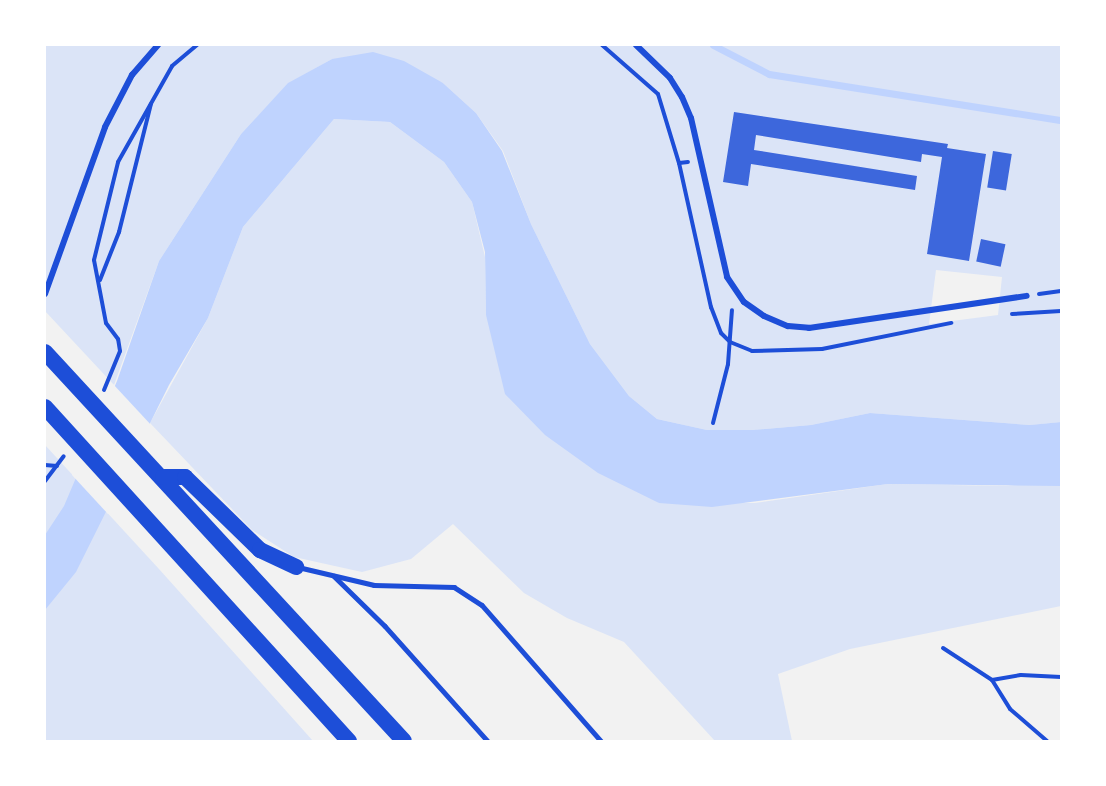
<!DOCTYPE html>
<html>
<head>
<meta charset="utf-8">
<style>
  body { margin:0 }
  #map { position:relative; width:1106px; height:786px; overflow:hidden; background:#f2f2f2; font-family:Montserrat,sans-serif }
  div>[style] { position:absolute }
  .green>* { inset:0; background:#dbe4f7 }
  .water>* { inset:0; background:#bfd3fe }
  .pier>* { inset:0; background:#f2f2f2 }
  .stream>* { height:7px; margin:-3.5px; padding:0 3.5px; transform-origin:3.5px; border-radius:3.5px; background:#bfd3fe }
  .building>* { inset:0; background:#3d67dc; transform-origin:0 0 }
  .path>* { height:4px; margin:-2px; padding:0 2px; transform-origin:2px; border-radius:2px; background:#1d4ed8 }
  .service>* { height:4.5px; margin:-2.25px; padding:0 2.25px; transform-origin:2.25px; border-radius:2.25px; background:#1d4ed8 }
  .minor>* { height:6px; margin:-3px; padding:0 3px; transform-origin:3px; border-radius:3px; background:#1d4ed8 }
  .motorway>* { height:16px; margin:-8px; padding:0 8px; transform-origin:8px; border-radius:8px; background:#1d4ed8 }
  span { translate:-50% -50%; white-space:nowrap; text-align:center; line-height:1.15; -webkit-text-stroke:6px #fff; paint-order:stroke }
  .frame { position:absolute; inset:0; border:46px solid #fff; pointer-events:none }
</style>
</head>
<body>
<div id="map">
  <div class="green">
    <div style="clip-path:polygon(evenodd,45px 45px,1061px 45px,1061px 422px,1031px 425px,870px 413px,811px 425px,752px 430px,707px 430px,657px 419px,629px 396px,590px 344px,531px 224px,503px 151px,476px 113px,443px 83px,332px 59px,289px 83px,241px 134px,159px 261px,114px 385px,45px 311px,45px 45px,936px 270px,1002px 277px,998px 315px,929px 324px,936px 270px)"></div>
    <div style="clip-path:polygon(334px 119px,390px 122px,444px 162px,472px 202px,485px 257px,486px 315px,659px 503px,755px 503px,888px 484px,1007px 486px,1061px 480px,1061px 606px,850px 649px,778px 674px,792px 741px,715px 741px,624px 642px,567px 618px,524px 593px,453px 524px,411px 559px,362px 572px,294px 557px,252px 530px,150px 423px,208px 318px,243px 227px)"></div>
    <div style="clip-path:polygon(45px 445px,159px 569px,313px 741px,45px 741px)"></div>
  </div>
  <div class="water">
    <div style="clip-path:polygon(373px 52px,404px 61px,443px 83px,476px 113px,502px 151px,531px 224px,590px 344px,629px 396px,657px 419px,707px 430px,752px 430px,811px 425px,870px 413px,1030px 425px,1061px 422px,1061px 486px,888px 484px,712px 507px,659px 503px,598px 473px,545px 435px,505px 394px,486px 315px,485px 252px,472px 202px,444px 162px,390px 122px,334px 119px,243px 227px,208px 318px,169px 385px,76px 572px,45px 610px,45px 535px,64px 506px,117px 381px,159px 261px,241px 134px,288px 83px,332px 59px)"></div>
  </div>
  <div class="pier">
    <div style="clip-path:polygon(113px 384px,152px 426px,108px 514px,72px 475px)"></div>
  </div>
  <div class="stream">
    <div style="left:713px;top:45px;width:63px;rotate:27.4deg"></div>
    <div style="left:769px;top:74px;width:296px;rotate:9deg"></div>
  </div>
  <div class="building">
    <div style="clip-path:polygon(734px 112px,948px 144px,947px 148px,986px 154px,969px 261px,927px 254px,942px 157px,922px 154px,921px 162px,756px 135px,754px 150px,917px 176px,915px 190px,751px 164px,748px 186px,723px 182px)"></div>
    <div style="left:993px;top:151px;width:19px;height:37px;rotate:9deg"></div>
    <div style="left:981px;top:239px;width:25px;height:23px;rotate:12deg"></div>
  </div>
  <div class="path">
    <div style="left:602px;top:45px;width:74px;rotate:41.2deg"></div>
    <div style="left:658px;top:94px;width:72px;rotate:73.1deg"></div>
    <div style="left:679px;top:163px;width:9px;rotate:-6deg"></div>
    <div style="left:679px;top:163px;width:148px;rotate:77.5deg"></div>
    <div style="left:711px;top:307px;width:28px;rotate:69deg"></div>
    <div style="left:721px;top:333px;width:13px;rotate:45deg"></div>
    <div style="left:730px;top:342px;width:24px;rotate:22deg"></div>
    <div style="left:752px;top:351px;width:70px;rotate:-1.6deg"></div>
    <div style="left:822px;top:349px;width:132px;rotate:-11.4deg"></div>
    <div style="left:100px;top:280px;width:52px;rotate:-68.4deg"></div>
    <div style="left:119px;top:232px;width:132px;rotate:-76deg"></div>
    <div style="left:1039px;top:294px;width:22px;rotate:-8deg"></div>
    <div style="left:1012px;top:314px;width:49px;rotate:-3.5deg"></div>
    <div style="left:104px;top:390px;width:42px;rotate:-67.7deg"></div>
    <div style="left:120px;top:351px;width:12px;rotate:-99deg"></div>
    <div style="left:118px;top:339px;width:20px;rotate:-127deg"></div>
    <div style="left:106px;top:323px;width:64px;rotate:-100.8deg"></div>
    <div style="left:94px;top:260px;width:101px;rotate:-76.2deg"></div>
    <div style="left:118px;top:162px;width:110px;rotate:-60.6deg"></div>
    <div style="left:172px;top:66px;width:33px;rotate:-40deg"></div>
    <div style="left:713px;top:423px;width:61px;rotate:-75.7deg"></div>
    <div style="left:728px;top:364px;width:54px;rotate:-85.8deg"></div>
    <div style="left:45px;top:465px;width:12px;rotate:5deg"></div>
    <div style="left:45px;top:481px;width:31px;rotate:-53deg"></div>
    <div style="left:943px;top:648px;width:59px;rotate:33.1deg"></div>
    <div style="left:992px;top:680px;width:29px;rotate:-10deg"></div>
    <div style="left:1021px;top:675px;width:40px;rotate:2.9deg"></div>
    <div style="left:992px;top:680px;width:34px;rotate:58deg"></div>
    <div style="left:1010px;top:709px;width:49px;rotate:40.9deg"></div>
  </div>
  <div class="service">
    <div style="left:298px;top:567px;width:78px;rotate:13.3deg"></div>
    <div style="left:374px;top:585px;width:80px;rotate:1.4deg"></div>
    <div style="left:454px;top:587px;width:33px;rotate:33deg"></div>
    <div style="left:482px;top:605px;width:181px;rotate:48.8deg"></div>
    <div style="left:334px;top:576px;width:71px;rotate:44.4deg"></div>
    <div style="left:385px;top:626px;width:154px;rotate:48.2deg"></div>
  </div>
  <div class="minor">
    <div style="left:636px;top:45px;width:47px;rotate:44.1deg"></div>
    <div style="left:670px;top:78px;width:22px;rotate:58deg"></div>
    <div style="left:682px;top:97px;width:23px;rotate:67deg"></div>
    <div style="left:691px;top:118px;width:163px;rotate:77.2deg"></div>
    <div style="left:727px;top:277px;width:30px;rotate:56deg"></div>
    <div style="left:744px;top:302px;width:24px;rotate:35deg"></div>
    <div style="left:764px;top:316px;width:26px;rotate:23deg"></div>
    <div style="left:788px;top:326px;width:21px;rotate:5deg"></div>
    <div style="left:809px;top:328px;width:220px;rotate:-8.4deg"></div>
    <div style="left:45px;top:294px;width:177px;rotate:-70.2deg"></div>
    <div style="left:105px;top:127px;width:59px;rotate:-62.6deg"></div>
    <div style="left:132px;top:75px;width:40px;rotate:-49deg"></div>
  </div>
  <div class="motorway">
    <div style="left:45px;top:352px;width:529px;rotate:47.3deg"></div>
    <div style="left:45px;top:407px;width:452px;rotate:47.7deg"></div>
    <div style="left:163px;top:477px;width:22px"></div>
    <div style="left:185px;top:477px;width:105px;rotate:44.2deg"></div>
    <div style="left:260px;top:550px;width:40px;rotate:25deg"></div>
  </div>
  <div class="frame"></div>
</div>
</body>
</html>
